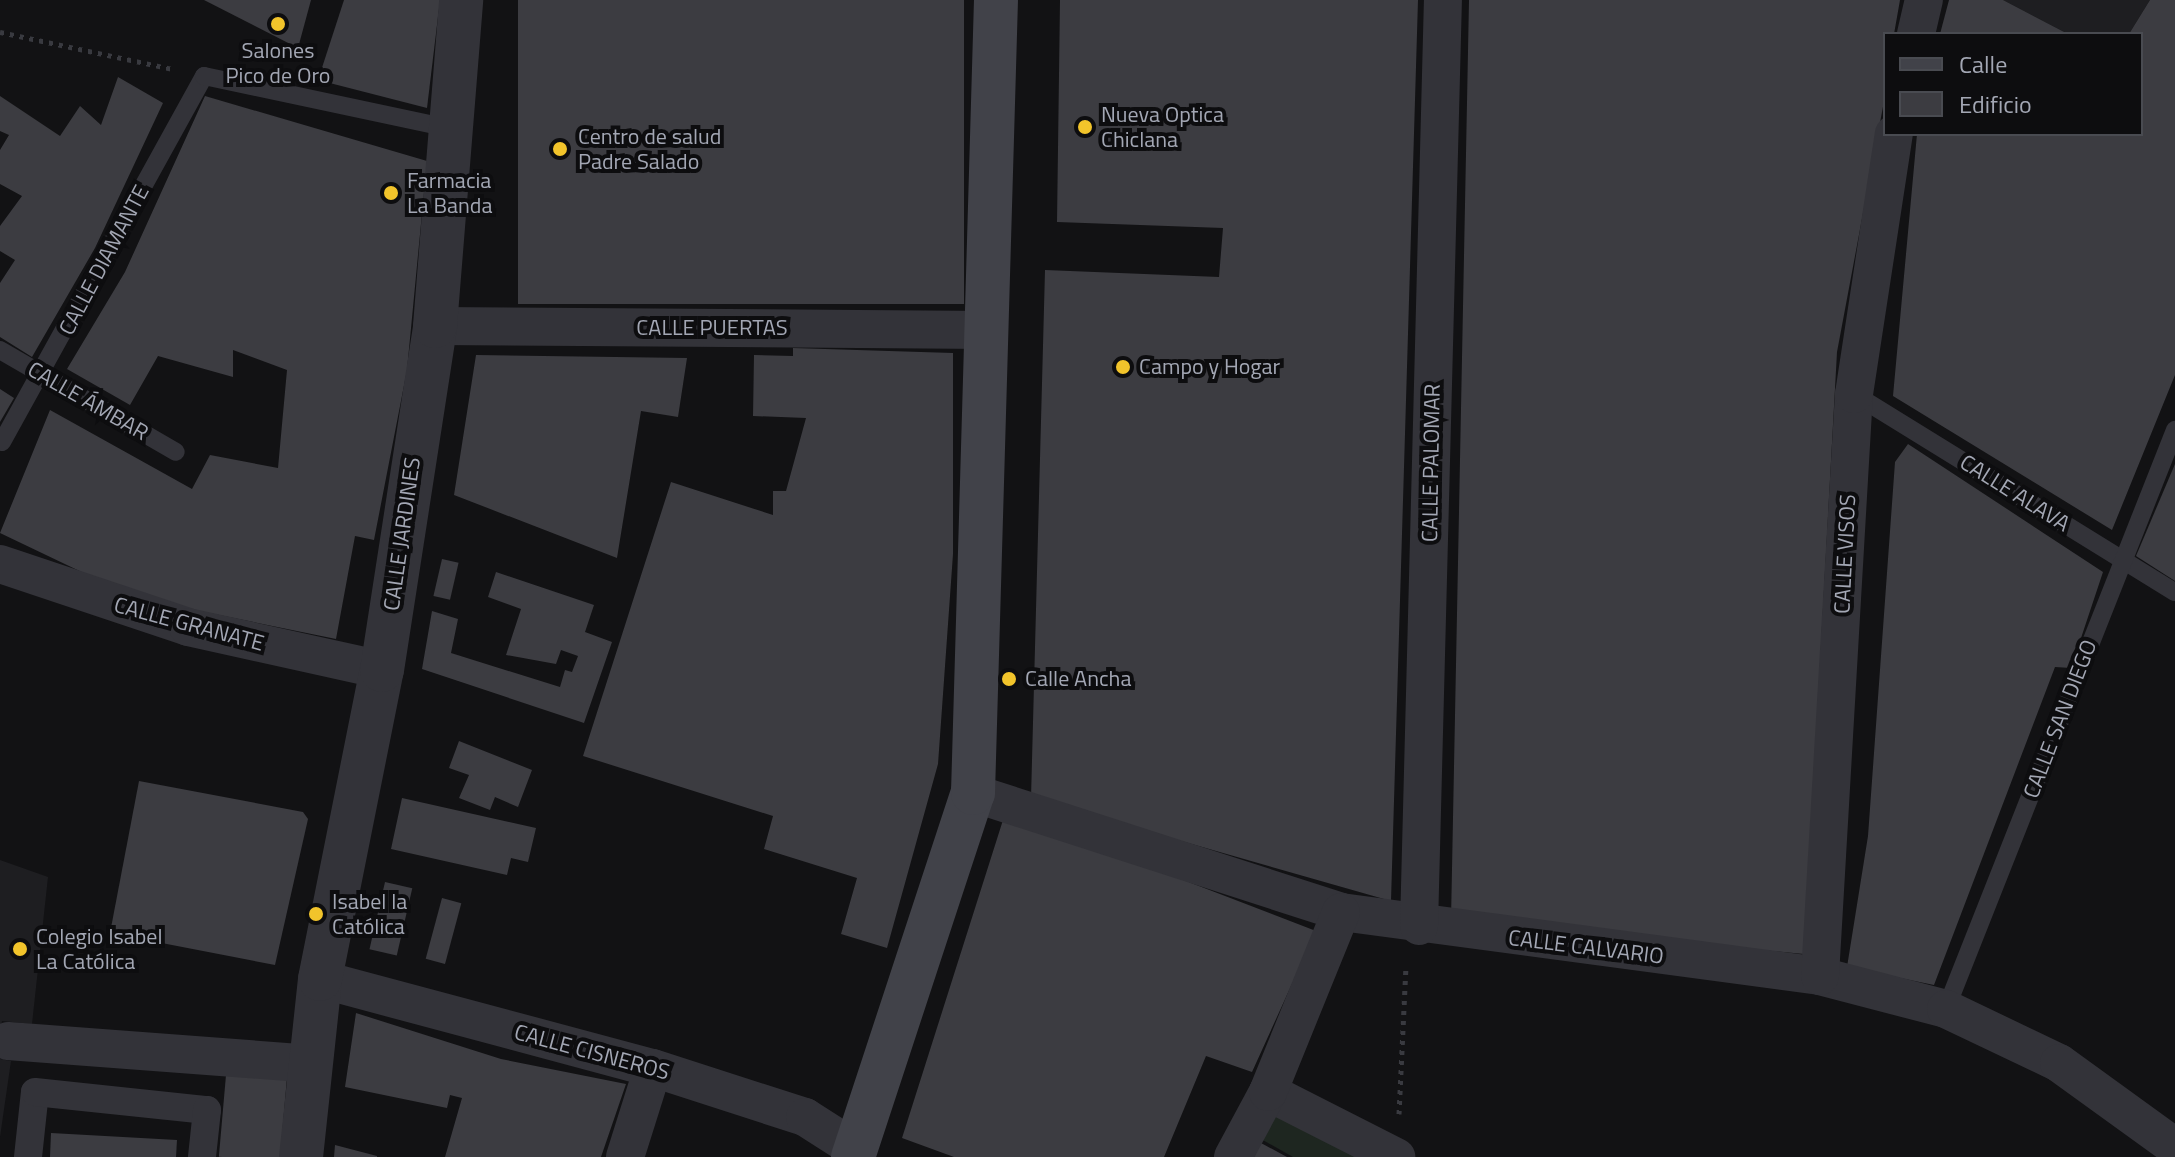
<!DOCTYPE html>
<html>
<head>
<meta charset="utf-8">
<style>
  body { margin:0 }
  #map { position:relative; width:2175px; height:1157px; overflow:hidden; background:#121214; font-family:"Titillium Web",sans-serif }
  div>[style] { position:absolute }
  .built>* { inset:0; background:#1e1e21 }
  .green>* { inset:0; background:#1e2620 }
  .building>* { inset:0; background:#3c3c41; transform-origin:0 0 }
  .path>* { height:5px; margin-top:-2.5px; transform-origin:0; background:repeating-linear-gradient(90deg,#393a40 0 4px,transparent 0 10px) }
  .service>* { height:18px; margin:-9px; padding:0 9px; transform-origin:9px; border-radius:9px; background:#333339 }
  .pedestrian>* { height:28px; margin:-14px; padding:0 14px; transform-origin:14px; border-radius:14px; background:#333339 }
  .minor>* { height:38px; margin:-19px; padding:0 19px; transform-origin:19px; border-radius:19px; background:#333339 }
  .tertiary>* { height:44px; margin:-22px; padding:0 22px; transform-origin:22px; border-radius:22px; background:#333339 }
  .secondary>* { height:44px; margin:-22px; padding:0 22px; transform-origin:22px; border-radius:22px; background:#414249 }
  .dots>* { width:22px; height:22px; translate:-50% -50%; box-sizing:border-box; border:4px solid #0d0d0f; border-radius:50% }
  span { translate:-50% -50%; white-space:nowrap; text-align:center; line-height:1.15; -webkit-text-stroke:8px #0d0d0f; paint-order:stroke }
  .poi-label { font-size:22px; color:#a3a7b4 }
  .left { translate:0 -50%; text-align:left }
  .street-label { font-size:22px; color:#a3a7b4 }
  .legend { position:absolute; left:1883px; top:32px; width:260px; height:104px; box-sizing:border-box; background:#0d0d0f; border:2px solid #494b51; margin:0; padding:10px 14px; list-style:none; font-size:24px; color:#a3a7b4 }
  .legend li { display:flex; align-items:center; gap:16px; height:40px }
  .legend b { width:40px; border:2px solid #494b51 }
</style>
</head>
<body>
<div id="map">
  <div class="built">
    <div style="clip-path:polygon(2003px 0,2150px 0,2129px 34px,2068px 34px)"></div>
    <div style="clip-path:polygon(0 860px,48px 877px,32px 1024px,2px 1021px,0 1033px)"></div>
    <div style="clip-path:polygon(0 1059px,11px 1061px,0 1137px)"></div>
  </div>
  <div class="green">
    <div style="clip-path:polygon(1278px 1108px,1364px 1157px,1293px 1157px,1261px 1139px)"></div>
  </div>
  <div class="building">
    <div style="clip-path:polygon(204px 0,311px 0,298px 48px)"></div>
    <div style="clip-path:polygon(344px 0,440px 0,427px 108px,318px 80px)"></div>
    <div style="left:518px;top:0;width:446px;height:304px"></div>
    <div style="clip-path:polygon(1060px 0,1418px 0,1391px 901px,1031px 798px,1045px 270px,1219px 277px,1223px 228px,1057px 222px)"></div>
    <div style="clip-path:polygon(1469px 0,1900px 0,1894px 34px,1885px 34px,1885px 96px,1837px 352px,1804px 954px,1451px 920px)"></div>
    <div style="clip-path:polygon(1949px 0,2003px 0,2068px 34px,1940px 34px)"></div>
    <div style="clip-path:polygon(2150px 0,2175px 0,2175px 375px,2112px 530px,1893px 396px,1917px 134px,2141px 134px,2141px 34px,2129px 34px)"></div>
    <div style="clip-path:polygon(118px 77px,163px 103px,95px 248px,32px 357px,0 337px,0 283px,15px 260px,0 251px,0 226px,22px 196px,0 184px,0 150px,9px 135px,0 131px,0 96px,60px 136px,80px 106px,101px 125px)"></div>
    <div style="clip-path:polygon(205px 96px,427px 161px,407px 370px,374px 540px,355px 536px,336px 639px,136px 598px,0 533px,50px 410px,192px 489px,210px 455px,278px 468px,287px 370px,233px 350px,233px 377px,158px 356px,130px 405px,67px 369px,125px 272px)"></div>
    <div style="clip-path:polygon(793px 348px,953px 353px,953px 554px,938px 764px,887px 948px,841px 934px,857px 878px,764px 849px,773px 816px,583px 756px,671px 482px,773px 515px,773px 491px,786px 491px,806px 418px,753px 416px,754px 355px,793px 356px)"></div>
    <div style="clip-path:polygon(476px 355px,687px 358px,678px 417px,641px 411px,617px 558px,454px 495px)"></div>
    <div style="clip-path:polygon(0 389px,14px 398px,0 422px)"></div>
    <div style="clip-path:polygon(1908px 444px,2103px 572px,2071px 668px,2055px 667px,1934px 985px,1847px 967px,1868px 836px,1895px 462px)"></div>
    <div style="clip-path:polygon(2175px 464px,2175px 581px,2136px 556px)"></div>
    <div style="left:442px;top:559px;width:17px;height:38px;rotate:13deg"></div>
    <div style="clip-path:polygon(496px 572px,594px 605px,585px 632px,612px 642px,584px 723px,422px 669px,432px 611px,458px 619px,451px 653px,560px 687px,565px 670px,572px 672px,578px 656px,561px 650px,556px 664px,506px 655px,521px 609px,488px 597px)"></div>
    <div style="clip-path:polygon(459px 741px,532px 770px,518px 807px,495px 797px,490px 810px,459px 798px,469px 775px,449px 768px)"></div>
    <div style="clip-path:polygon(139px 781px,303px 812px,308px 819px,275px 965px,110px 933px)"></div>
    <div style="clip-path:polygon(402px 798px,536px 828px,528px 862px,511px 858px,507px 875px,391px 849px)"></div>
    <div style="clip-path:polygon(1003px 820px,1100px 848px,1316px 931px,1252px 1072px,1206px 1056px,1164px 1157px,954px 1157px,902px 1138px)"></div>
    <div style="left:385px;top:882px;width:28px;height:69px;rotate:13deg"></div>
    <div style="left:442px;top:898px;width:20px;height:63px;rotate:15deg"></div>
    <div style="clip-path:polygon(356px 1013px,501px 1059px,626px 1084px,601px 1157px,445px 1157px,462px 1098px,450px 1095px,447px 1108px,345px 1087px)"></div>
    <div style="left:226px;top:1075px;width:61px;height:82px;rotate:5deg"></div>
    <div style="clip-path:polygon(51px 1133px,177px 1140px,176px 1157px,50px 1157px)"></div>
    <div style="clip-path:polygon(1261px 1143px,1287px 1157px,1254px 1157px)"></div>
    <div style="clip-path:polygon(335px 1145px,377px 1156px,377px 1157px,334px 1157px)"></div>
  </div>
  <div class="path">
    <div style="left:0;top:32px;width:176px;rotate:12.1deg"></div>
    <div style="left:1399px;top:1114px;width:149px;rotate:-87.3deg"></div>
  </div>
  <div class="service">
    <div style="left:0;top:350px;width:203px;rotate:30.1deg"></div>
    <div style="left:1854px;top:394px;width:377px;rotate:31.7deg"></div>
    <div style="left:2px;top:442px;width:418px;rotate:-61.1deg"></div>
    <div style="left:204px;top:76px;width:250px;rotate:12deg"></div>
    <div style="left:1946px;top:1009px;width:623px;rotate:-68.42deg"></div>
  </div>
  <div class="pedestrian">
    <div style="left:28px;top:1157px;width:65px;rotate:-83.9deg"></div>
    <div style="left:35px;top:1092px;width:173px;rotate:6deg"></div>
    <div style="left:207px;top:1110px;width:47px;rotate:96.1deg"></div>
  </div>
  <div class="minor">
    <div style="left:1916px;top:34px;width:35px;rotate:-77deg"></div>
    <div style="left:435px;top:326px;width:554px;rotate:0.41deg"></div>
    <div style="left:0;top:564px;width:198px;rotate:18.5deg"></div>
    <div style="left:188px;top:627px;width:199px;rotate:12.5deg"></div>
    <div style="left:973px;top:793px;width:387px;rotate:17.9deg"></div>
    <div style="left:1341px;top:912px;width:483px;rotate:7.6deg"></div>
    <div style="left:1820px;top:976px;width:130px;rotate:14.7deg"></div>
    <div style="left:1946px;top:1009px;width:125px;rotate:25.5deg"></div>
    <div style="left:2059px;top:1063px;width:143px;rotate:35.9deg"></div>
    <div style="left:1419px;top:926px;width:926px;rotate:-88.52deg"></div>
    <div style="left:1820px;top:976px;width:583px;rotate:-86.66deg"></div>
    <div style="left:1854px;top:394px;width:263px;rotate:-81.3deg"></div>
    <div style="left:320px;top:979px;width:345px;rotate:15deg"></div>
    <div style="left:653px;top:1068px;width:160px;rotate:17.9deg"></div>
    <div style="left:805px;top:1117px;width:59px;rotate:32.6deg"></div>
    <div style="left:8px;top:1041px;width:305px;rotate:4.3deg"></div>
    <div style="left:1268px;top:1092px;width:144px;rotate:26.9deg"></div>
    <div style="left:625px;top:1157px;width:93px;rotate:-72.5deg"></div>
    <div style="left:1233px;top:1157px;width:74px;rotate:-61.7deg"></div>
    <div style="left:1268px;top:1092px;width:194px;rotate:-67.9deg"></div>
  </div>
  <div class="tertiary">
    <div style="left:301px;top:1157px;width:179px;rotate:-83.9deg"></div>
    <div style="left:320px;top:979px;width:315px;rotate:-78.7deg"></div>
    <div style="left:382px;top:670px;width:348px;rotate:-81.2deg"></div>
    <div style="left:435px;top:326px;width:327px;rotate:-85.4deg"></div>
  </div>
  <div class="secondary">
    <div style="left:853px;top:1157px;width:383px;rotate:-71.8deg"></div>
    <div style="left:973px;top:793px;width:793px;rotate:-88.34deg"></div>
  </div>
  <div class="dots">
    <div style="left:278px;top:24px;background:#f2c42b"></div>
    <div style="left:1085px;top:127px;background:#f2c42b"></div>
    <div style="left:560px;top:149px;background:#f2c42b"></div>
    <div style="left:391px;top:193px;background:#f2c42b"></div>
    <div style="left:1123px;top:367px;background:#f2c42b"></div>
    <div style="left:1009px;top:679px;background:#f2c42b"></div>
    <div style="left:316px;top:914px;background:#f2c42b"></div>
    <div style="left:20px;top:949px;background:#f2c42b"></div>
  </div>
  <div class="poi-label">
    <span style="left:278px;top:63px">Salones<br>Pico de Oro</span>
    <span class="left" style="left:1101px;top:127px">Nueva Optica<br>Chiclana</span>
    <span class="left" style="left:578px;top:149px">Centro de salud<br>Padre Salado</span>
    <span class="left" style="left:407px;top:193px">Farmacia<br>La Banda</span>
    <span class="left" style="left:1139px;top:367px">Campo y Hogar</span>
    <span class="left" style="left:1025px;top:679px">Calle Ancha</span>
    <span class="left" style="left:332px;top:914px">Isabel la<br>Católica</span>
    <span class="left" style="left:36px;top:949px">Colegio Isabel<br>La Católica</span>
  </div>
  <div class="street-label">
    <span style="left:104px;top:260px;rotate:-62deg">CALLE DIAMANTE</span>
    <span style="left:712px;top:328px">CALLE PUERTAS</span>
    <span style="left:88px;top:401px;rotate:30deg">CALLE ÁMBAR</span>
    <span style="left:1431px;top:463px;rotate:-89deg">CALLE PALOMAR</span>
    <span style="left:2015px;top:493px;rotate:32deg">CALLE ALAVA</span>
    <span style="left:402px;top:534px;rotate:-82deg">CALLE JARDINES</span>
    <span style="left:1845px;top:554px;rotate:-87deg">CALLE VISOS</span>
    <span style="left:189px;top:624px;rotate:15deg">CALLE GRANATE</span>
    <span style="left:2060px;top:719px;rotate:-69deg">CALLE SAN DIEGO</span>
    <span style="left:1586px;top:947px;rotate:7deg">CALLE CALVARIO</span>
    <span style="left:592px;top:1052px;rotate:15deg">CALLE CISNEROS</span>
  </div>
  <ul class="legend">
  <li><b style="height:10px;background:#414249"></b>Calle</li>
  <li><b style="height:22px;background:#3c3c41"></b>Edificio</li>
  </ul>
</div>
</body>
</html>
